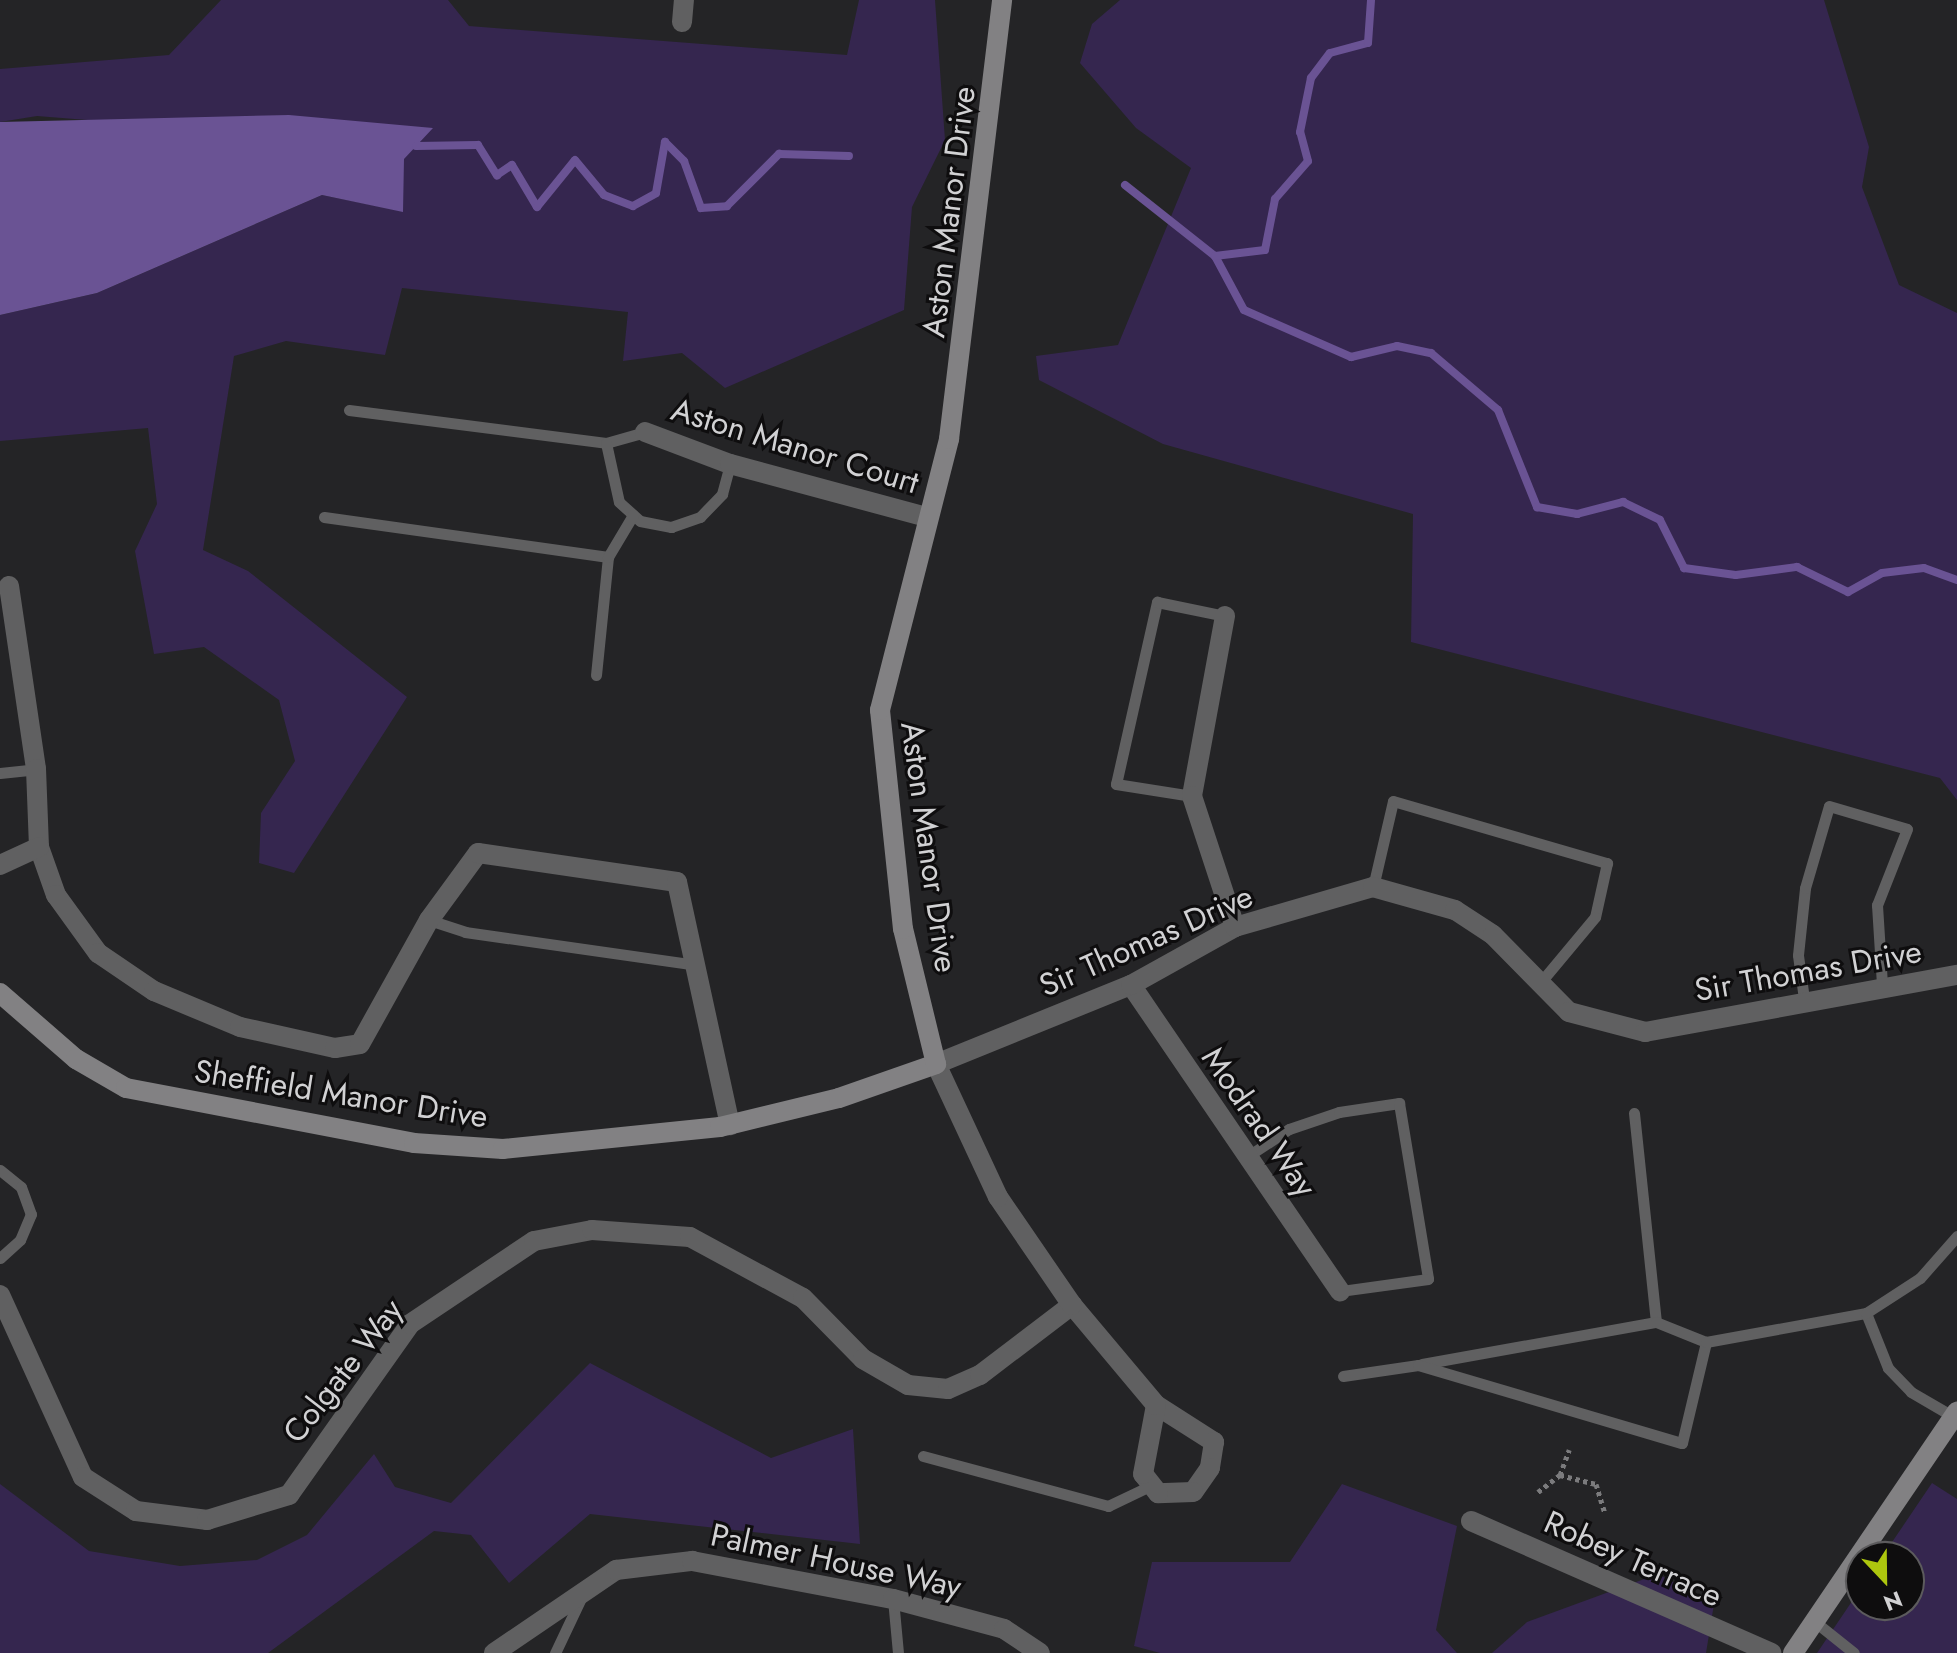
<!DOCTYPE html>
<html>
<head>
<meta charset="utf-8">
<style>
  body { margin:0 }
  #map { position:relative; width:1957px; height:1653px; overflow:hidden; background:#242426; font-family:Jost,sans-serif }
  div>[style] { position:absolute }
  .green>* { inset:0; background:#35264f }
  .water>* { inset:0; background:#6a5394 }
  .stream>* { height:8px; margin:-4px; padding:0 4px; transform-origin:4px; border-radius:4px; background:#6a5394 }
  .path>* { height:5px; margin-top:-2.5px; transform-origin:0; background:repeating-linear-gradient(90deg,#7b7b7d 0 4px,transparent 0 8px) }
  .lane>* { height:11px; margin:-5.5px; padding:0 5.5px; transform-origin:5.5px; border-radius:5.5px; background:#606061 }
  .street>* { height:20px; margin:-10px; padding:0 10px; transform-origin:10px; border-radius:10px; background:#606061 }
  .secondary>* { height:20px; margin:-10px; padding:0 10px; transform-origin:10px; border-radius:10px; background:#828183 }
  span { translate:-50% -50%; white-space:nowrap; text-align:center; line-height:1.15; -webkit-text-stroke:6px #0e0d0e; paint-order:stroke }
  .street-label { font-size:32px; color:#d1d1d3 }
  .north { position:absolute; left:1845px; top:1541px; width:80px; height:80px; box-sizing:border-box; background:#0e0d0e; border:2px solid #5c5b5d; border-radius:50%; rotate:158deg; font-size:22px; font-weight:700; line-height:32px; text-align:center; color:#d1d1d3 }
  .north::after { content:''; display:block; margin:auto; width:28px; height:36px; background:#adc60e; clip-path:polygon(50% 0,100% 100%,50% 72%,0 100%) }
</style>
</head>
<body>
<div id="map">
  <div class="green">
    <div style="clip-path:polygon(221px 0,448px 0,469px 26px,847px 55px,859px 0,935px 0,945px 140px,912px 207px,904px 310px,725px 388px,682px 353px,623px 361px,628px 312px,402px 288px,385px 355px,286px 341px,234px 356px,203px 550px,248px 571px,407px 697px,294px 873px,259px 863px,261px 813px,295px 761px,279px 700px,204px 647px,154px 654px,135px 551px,157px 504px,148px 428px,0 441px,0 315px,97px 293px,322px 195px,402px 211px,137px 124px,37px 116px,0 122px,0 69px,169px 55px)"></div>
    <div style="clip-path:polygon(1120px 0,1824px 0,1869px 147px,1862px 187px,1899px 285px,1957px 313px,1957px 800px,1940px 778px,1411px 642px,1413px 514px,1163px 444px,1039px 380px,1036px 356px,1118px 345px,1191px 168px,1136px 128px,1080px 63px,1092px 24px)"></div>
    <div style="clip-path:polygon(590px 1363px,771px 1458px,853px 1429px,860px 1544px,590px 1514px,509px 1583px,471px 1535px,434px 1531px,268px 1653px,0 1653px,0 1484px,89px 1551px,180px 1566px,257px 1560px,307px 1535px,374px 1454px,395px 1487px,451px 1503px)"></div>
    <div style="clip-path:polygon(1932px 1483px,1957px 1499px,1957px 1653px,1817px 1653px,1861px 1588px,1861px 1605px,1909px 1605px,1909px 1557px,1882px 1557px)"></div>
    <div style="clip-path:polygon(1342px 1484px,1457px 1526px,1436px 1630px,1457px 1653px,1160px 1653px,1134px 1646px,1152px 1562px,1290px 1562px)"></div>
    <div style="clip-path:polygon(1658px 1574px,1714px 1604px,1706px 1653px,1492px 1653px,1527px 1622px)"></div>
  </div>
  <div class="water">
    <div style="clip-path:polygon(289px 115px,433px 128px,404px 159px,403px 212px,322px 195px,97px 293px,0 315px,0 122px)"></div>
  </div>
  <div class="stream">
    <div style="left:416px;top:146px;width:62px;rotate:-0.9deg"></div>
    <div style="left:478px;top:145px;width:36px;rotate:58deg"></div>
    <div style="left:497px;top:175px;width:18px;rotate:-34deg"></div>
    <div style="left:512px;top:165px;width:49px;rotate:59.2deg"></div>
    <div style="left:537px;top:207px;width:60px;rotate:-51deg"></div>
    <div style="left:575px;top:160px;width:45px;rotate:50.4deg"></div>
    <div style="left:604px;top:195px;width:31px;rotate:21deg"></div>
    <div style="left:633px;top:206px;width:26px;rotate:-29deg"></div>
    <div style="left:656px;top:193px;width:52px;rotate:-80deg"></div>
    <div style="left:665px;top:142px;width:27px;rotate:45deg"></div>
    <div style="left:684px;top:161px;width:50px;rotate:70.1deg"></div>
    <div style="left:701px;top:208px;width:26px;rotate:-4deg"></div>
    <div style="left:727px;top:206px;width:74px;rotate:-45deg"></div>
    <div style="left:779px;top:154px;width:70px;rotate:1.6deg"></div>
    <div style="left:1125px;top:185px;width:115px;rotate:38.3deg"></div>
    <div style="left:1215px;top:256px;width:61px;rotate:61.8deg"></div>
    <div style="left:1244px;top:310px;width:117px;rotate:23.7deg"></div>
    <div style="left:1351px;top:357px;width:47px;rotate:-13.4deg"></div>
    <div style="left:1397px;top:346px;width:35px;rotate:12deg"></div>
    <div style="left:1431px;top:353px;width:88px;rotate:40.4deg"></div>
    <div style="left:1498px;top:410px;width:105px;rotate:68.1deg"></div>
    <div style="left:1537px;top:507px;width:41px;rotate:9.9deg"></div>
    <div style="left:1577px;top:514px;width:48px;rotate:-14.6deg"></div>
    <div style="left:1623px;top:502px;width:41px;rotate:25.9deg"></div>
    <div style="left:1660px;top:520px;width:54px;rotate:63.4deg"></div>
    <div style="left:1684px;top:568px;width:52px;rotate:7.7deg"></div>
    <div style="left:1736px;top:575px;width:62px;rotate:-7.5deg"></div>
    <div style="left:1797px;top:567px;width:57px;rotate:26.1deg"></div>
    <div style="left:1848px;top:592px;width:39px;rotate:-29deg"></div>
    <div style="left:1882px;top:573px;width:42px;rotate:-6.8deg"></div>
    <div style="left:1924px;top:568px;width:35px;rotate:20deg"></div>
    <div style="left:1215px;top:256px;width:50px;rotate:-6.8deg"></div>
    <div style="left:1265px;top:250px;width:52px;rotate:-78.9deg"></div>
    <div style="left:1275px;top:199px;width:50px;rotate:-49deg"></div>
    <div style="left:1308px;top:161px;width:30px;rotate:-105deg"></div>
    <div style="left:1300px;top:132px;width:55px;rotate:-78.5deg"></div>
    <div style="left:1311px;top:78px;width:31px;rotate:-53deg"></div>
    <div style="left:1330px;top:53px;width:39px;rotate:-15deg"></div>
    <div style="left:1368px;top:43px;width:43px;rotate:-86deg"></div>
  </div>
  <div class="path">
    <div style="left:1560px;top:1475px;width:37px;rotate:14deg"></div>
    <div style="left:1596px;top:1484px;width:30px;rotate:73deg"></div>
    <div style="left:1538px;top:1492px;width:28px;rotate:-38deg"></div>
    <div style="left:1560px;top:1475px;width:27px;rotate:-70deg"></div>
  </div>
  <div class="lane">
    <div style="left:349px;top:410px;width:259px;rotate:7.3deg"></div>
    <div style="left:606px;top:443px;width:41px;rotate:-15.8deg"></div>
    <div style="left:606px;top:443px;width:60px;rotate:77.6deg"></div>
    <div style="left:619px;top:502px;width:28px;rotate:42deg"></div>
    <div style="left:640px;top:521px;width:32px;rotate:11deg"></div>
    <div style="left:671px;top:527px;width:31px;rotate:-19deg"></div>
    <div style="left:700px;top:517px;width:32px;rotate:-46deg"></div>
    <div style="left:722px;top:494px;width:31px;rotate:-75deg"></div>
    <div style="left:324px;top:517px;width:287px;rotate:8deg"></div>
    <div style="left:596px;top:675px;width:119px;rotate:-84.2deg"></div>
    <div style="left:608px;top:557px;width:49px;rotate:-59.2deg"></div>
    <div style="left:0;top:773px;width:36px;rotate:-6deg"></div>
    <div style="left:1192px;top:796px;width:77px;rotate:-171deg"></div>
    <div style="left:1116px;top:784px;width:187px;rotate:-77.3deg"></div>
    <div style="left:1157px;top:602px;width:69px;rotate:11.6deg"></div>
    <div style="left:1373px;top:887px;width:88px;rotate:-76.9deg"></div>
    <div style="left:1393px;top:801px;width:223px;rotate:16.2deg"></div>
    <div style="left:1607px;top:863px;width:55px;rotate:102.5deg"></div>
    <div style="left:1595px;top:917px;width:86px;rotate:129.8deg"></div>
    <div style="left:429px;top:920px;width:38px;rotate:18deg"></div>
    <div style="left:465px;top:932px;width:235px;rotate:8.1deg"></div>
    <div style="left:1804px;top:999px;width:44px;rotate:-97.8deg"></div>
    <div style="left:1798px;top:955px;width:67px;rotate:-84deg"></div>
    <div style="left:1805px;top:888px;width:85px;rotate:-73.7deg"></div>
    <div style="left:1829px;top:806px;width:81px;rotate:16.4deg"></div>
    <div style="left:1907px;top:829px;width:82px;rotate:111.5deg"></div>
    <div style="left:1877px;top:905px;width:79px;rotate:86.4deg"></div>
    <div style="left:1634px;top:1113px;width:210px;rotate:84deg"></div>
    <div style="left:1248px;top:1156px;width:49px;rotate:-33.4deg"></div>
    <div style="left:1289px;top:1129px;width:53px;rotate:-18.8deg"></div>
    <div style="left:1339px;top:1112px;width:61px;rotate:-8.5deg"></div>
    <div style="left:1399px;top:1103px;width:178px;rotate:80.6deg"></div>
    <div style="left:1428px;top:1279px;width:89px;rotate:172.2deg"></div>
    <div style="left:0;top:1170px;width:27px;rotate:39deg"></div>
    <div style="left:21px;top:1187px;width:29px;rotate:70deg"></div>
    <div style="left:31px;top:1214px;width:28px;rotate:113deg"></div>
    <div style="left:20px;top:1240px;width:27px;rotate:138deg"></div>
    <div style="left:1866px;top:1313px;width:59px;rotate:68.2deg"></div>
    <div style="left:1888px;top:1368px;width:33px;rotate:46deg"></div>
    <div style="left:1911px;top:1392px;width:50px;rotate:30.2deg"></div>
    <div style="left:1422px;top:1364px;width:238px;rotate:-10.2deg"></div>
    <div style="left:1656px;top:1322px;width:54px;rotate:21.8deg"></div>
    <div style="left:1343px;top:1376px;width:76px;rotate:-8.3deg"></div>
    <div style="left:1418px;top:1365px;width:275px;rotate:16.5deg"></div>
    <div style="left:1682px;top:1443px;width:104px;rotate:-76.6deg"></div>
    <div style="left:1706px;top:1342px;width:163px;rotate:-10.3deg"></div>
    <div style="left:1866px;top:1313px;width:64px;rotate:-32.9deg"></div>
    <div style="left:1920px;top:1278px;width:56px;rotate:-48.6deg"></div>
    <div style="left:923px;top:1456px;width:192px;rotate:15.1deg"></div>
    <div style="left:1108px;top:1506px;width:49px;rotate:-25.5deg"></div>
    <div style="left:893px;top:1599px;width:54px;rotate:84.7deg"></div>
    <div style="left:1814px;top:1621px;width:51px;rotate:38.7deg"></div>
    <div style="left:555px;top:1653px;width:63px;rotate:-64.7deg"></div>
  </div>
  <div class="street">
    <div style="left:682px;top:22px;width:22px;rotate:-85deg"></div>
    <div style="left:645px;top:432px;width:91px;rotate:20.6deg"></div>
    <div style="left:730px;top:464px;width:204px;rotate:15.1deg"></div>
    <div style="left:9px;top:586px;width:185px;rotate:81.6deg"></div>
    <div style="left:36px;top:769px;width:78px;rotate:87.8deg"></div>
    <div style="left:39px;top:847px;width:51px;rotate:70.5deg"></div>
    <div style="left:56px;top:895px;width:72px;rotate:54.1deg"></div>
    <div style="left:98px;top:953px;width:68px;rotate:34.2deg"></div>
    <div style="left:154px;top:991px;width:93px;rotate:22.7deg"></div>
    <div style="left:240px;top:1027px;width:97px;rotate:12.5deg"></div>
    <div style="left:335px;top:1048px;width:25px;rotate:-9deg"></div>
    <div style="left:360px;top:1044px;width:142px;rotate:-60.9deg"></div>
    <div style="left:429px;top:920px;width:83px;rotate:-53.8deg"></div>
    <div style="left:478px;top:853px;width:201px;rotate:8.3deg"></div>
    <div style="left:677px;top:882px;width:249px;rotate:77.7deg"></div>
    <div style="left:1225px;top:616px;width:183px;rotate:100.4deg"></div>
    <div style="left:1192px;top:796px;width:138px;rotate:71.8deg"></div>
    <div style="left:0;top:865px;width:43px;rotate:-24.8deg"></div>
    <div style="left:1131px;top:985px;width:371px;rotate:55.7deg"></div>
    <div style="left:0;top:1295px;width:200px;rotate:65.5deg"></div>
    <div style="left:83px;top:1477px;width:63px;rotate:32.7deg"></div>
    <div style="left:136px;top:1511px;width:72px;rotate:7.2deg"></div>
    <div style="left:207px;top:1520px;width:86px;rotate:-17deg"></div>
    <div style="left:289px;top:1495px;width:209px;rotate:-54.7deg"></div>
    <div style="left:410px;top:1324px;width:149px;rotate:-33.8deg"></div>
    <div style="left:534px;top:1241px;width:59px;rotate:-10.7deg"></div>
    <div style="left:592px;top:1230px;width:98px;rotate:4.1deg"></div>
    <div style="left:690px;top:1237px;width:128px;rotate:28.4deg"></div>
    <div style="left:803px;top:1298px;width:86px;rotate:45.5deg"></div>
    <div style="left:863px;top:1359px;width:52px;rotate:30deg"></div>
    <div style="left:908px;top:1385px;width:40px;rotate:5.7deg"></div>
    <div style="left:948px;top:1389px;width:35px;rotate:-24deg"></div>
    <div style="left:980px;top:1375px;width:116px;rotate:-37.3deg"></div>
    <div style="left:1156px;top:1405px;width:69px;rotate:32.5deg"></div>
    <div style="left:1214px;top:1442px;width:26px;rotate:99deg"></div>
    <div style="left:1210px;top:1468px;width:29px;rotate:125deg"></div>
    <div style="left:1193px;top:1492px;width:35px;rotate:178deg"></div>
    <div style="left:1158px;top:1493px;width:24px;rotate:-128deg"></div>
    <div style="left:1143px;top:1474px;width:70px;rotate:-79.3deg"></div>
    <div style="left:1156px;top:1405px;width:131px;rotate:-130deg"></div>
    <div style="left:1072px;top:1305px;width:131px;rotate:-124.4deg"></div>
    <div style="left:998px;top:1197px;width:147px;rotate:-115deg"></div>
    <div style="left:936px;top:1064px;width:210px;rotate:-22.1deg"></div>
    <div style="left:1131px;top:985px;width:119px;rotate:-29.1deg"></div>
    <div style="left:1235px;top:927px;width:144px;rotate:-16.2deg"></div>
    <div style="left:1373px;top:887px;width:85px;rotate:15.7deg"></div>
    <div style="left:1455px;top:910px;width:45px;rotate:33.3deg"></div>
    <div style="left:1493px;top:935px;width:108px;rotate:45.4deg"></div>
    <div style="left:1569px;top:1012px;width:79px;rotate:14.7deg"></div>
    <div style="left:1645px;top:1032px;width:317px;rotate:-10.4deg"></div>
    <div style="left:1471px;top:1521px;width:328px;rotate:23.7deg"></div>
    <div style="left:494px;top:1653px;width:148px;rotate:-34.2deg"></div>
    <div style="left:616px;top:1570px;width:77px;rotate:-6.8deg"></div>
    <div style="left:692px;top:1561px;width:205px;rotate:10.7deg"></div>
    <div style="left:893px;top:1599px;width:115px;rotate:15.1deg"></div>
    <div style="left:1004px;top:1629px;width:43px;rotate:33.7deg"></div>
  </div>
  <div class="secondary">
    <div style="left:0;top:993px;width:101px;rotate:41deg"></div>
    <div style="left:76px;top:1059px;width:58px;rotate:30.1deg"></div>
    <div style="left:126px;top:1088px;width:293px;rotate:10.8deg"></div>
    <div style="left:414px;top:1143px;width:89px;rotate:3.9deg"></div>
    <div style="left:503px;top:1149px;width:218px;rotate:-5.8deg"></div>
    <div style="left:720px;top:1127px;width:122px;rotate:-13.7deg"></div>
    <div style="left:839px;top:1098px;width:103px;rotate:-19.3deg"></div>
    <div style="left:936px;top:1064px;width:139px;rotate:-103.7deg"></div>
    <div style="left:903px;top:929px;width:220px;rotate:-96deg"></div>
    <div style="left:880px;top:710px;width:280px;rotate:-75.7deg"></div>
    <div style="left:949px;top:439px;width:442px;rotate:-83.1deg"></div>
    <div style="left:1793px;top:1653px;width:292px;rotate:-55.8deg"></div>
  </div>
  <div class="street-label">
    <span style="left:949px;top:212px;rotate:-83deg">Aston Manor Drive</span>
    <span style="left:795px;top:446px;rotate:17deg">Aston Manor Court</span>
    <span style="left:929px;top:847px;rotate:82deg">Aston Manor Drive</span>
    <span style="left:1146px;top:941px;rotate:-24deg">Sir Thomas Drive</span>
    <span style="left:1808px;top:971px;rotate:-10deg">Sir Thomas Drive</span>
    <span style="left:341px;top:1094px;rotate:9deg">Sheffield Manor Drive</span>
    <span style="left:1259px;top:1122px;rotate:55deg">Modrad Way</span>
    <span style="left:343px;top:1371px;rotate:-52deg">Colgate Way</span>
    <span style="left:1633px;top:1559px;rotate:24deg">Robey Terrace</span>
    <span style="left:836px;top:1561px;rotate:12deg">Palmer House Way</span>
  </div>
  <div class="north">N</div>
</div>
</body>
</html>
